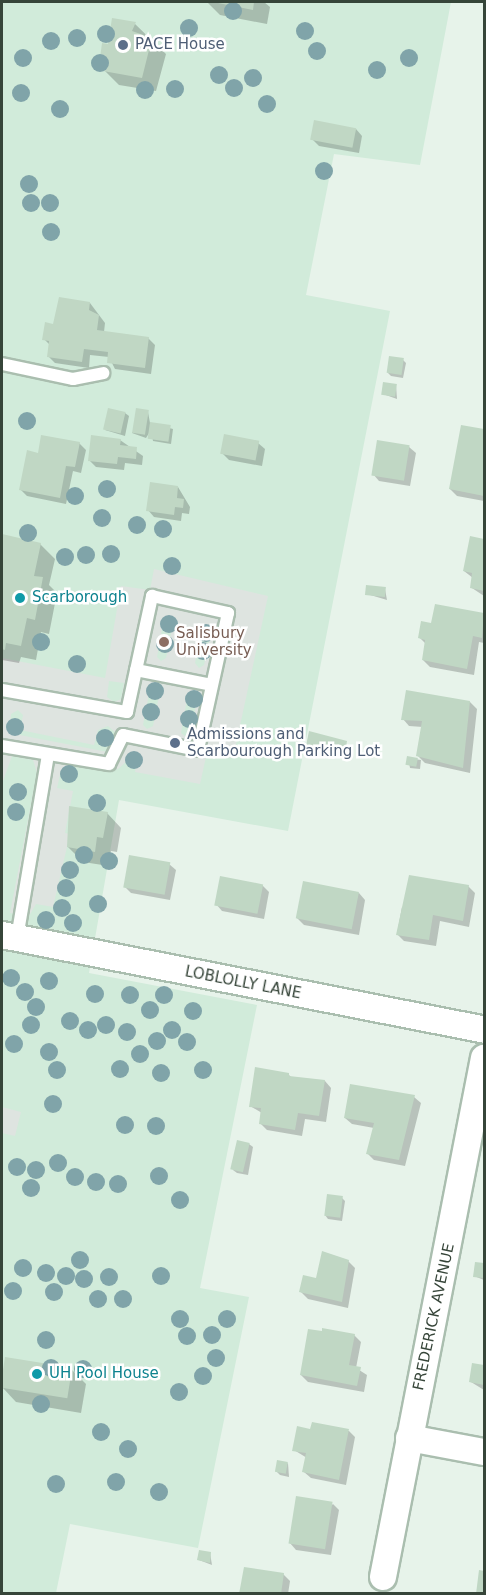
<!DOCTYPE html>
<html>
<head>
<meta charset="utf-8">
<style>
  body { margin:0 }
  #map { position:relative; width:486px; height:1595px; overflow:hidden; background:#e7f3ea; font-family:"DejaVu Sans",sans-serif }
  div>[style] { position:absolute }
  .education>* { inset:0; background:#d1ebda }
  .parking>* { inset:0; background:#dee4e0 }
  .shadow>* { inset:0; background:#0003 }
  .building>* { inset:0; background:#c0d7c4; transform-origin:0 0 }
  .roads { filter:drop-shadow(2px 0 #aabeaf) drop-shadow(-2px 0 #aabeaf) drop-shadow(0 2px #aabeaf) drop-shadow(0 -2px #aabeaf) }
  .lane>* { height:12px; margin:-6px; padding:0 6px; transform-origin:6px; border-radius:6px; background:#fff }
  .street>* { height:26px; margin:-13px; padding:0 13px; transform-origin:13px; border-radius:13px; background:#fff }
  .trees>* { width:18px; height:18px; margin:-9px; border-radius:50%; background:#80a4a9 }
  .dots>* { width:16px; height:16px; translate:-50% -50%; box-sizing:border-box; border:3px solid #fff; border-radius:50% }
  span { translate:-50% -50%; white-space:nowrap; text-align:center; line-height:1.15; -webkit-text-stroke:5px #fff; paint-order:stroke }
  .service-label { font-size:15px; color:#4e5e75 }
  .left { translate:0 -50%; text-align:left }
  .culture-label { font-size:15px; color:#0d838f }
  .education-label { font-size:15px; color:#785e54 }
  .street-label { font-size:15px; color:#364539 }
  .frame { position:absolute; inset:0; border:3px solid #364539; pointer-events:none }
</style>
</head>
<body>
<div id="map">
  <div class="education">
    <div style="clip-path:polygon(2px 2px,451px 2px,420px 165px,334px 154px,306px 295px,390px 311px,288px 831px,119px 800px,89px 973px,257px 1005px,200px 1288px,249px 1297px,198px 1548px,70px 1524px,56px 1593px,2px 1594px)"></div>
  </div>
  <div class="parking">
    <div style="clip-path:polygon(evenodd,154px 569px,268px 596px,233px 758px,206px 757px,200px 784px,135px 772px,138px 755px,135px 754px,118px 769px,107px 771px,67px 766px,61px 771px,57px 788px,73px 791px,65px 833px,70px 834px,53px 907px,36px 904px,29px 916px,10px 913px,37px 773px,33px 760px,12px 756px,2px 784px,2px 658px,105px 678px,121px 586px,150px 590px,154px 569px,169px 620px,173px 624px,166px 658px,161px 661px,157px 657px,163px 623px,169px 620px,154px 569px,206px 628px,211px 632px,204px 665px,199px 668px,195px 663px,201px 631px,206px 628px,154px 569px,109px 681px,124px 683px,121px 699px,114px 702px,107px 697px,109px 681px,154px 569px,155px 687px,160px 691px,153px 726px,147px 729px,143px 725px,150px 689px,155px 687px,154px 569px,192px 695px,197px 700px,190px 735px,186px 737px,181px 733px,187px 699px,192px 695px,154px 569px,18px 710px,23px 715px,20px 730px,94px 745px,98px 730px,108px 726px,115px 732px,113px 748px,108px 752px,9px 733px,11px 714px,18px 710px)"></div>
    <div style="clip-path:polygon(2px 1107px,21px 1112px,15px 1136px,2px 1133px)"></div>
  </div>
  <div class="shadow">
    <div style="clip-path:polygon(207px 2px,264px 2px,270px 7px,267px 24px,220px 15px)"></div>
    <div style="clip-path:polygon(114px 20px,135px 24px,166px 54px,156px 91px,119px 85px,105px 71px,106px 62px,101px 57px,109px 45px)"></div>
    <div style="clip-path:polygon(356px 129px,362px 136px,359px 153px,319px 146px,312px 139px)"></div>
    <div style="clip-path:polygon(90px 303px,105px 323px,104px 332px,148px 338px,155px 345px,151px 374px,115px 369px,109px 357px,90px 355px,89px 368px,55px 363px,49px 357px,50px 345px,44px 339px,54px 325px)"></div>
    <div style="clip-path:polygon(403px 360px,406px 363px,403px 378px,391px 376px,388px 373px)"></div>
    <div style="clip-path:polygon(396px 385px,397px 399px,383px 394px)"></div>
    <div style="clip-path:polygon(148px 412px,150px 423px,173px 429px,171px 444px,153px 441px,151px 430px,146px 438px,132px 433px)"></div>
    <div style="clip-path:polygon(125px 413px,129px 416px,125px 436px,105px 430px)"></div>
    <div style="clip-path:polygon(462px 426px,484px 430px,484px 501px,457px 496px,450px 489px)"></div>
    <div style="clip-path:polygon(120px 440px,143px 456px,142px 465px,125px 463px,124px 470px,96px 467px,89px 460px)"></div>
    <div style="clip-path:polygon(79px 443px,86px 450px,81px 473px,73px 471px,66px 504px,27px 496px,20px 489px,39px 455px)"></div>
    <div style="clip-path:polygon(258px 443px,265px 449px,262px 466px,229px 460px,222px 453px)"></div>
    <div style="clip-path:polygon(409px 447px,416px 453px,410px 486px,379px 481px,373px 474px)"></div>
    <div style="clip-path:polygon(178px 487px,190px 507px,189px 514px,182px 513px,181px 521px,154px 517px,148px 510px)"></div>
    <div style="clip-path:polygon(2px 536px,40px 544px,55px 559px,49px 585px,57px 593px,49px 634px,41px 632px,36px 660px,21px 657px,19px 663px,2px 660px)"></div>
    <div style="clip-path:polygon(471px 537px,484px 540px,484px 596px,472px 588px,473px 578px,464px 571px)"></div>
    <div style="clip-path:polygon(385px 589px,387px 600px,367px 594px)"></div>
    <div style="clip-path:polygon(436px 606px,484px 615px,484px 643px,479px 642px,474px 675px,430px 667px,423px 660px,426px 644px,420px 638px,433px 625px)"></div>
    <div style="clip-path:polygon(470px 702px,477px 709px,470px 773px,425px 763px,418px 756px,423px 727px,409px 726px,403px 719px)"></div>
    <div style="clip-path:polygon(346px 742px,347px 754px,308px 745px)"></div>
    <div style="clip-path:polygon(408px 758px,421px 760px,420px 769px,410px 768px)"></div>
    <div style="clip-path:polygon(107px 813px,121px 828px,117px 852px,111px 851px,109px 866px,83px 862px,68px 847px)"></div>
    <div style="clip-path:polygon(169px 864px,176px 870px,170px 900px,131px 893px,124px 886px)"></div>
    <div style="clip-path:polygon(221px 877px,263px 886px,269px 892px,264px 919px,222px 911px,216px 904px)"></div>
    <div style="clip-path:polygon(468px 886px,475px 893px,469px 927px,440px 921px,436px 946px,404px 941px,397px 934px,402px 907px)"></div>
    <div style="clip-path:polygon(359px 893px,365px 900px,359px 935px,304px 925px,297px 918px)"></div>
    <div style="clip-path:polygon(288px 1074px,292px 1078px,325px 1081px,331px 1088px,326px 1122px,305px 1119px,302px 1136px,267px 1130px,260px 1123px,262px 1113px,250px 1106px)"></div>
    <div style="clip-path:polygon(414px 1097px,421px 1103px,405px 1166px,374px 1160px,368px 1154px,374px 1128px,352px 1124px,345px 1118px)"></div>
    <div style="clip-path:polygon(249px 1144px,253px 1147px,248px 1175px,237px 1173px,233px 1170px)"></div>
    <div style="clip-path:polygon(342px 1198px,345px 1201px,342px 1221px,328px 1219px,325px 1215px)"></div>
    <div style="clip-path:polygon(348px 1261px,355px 1268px,348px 1308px,308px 1299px,301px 1292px)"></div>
    <div style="clip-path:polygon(476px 1264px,484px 1265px,484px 1280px,474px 1276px)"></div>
    <div style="clip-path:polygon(354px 1335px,361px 1342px,356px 1368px,367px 1375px,364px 1392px,308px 1382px,301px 1375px)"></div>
    <div style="clip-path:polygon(7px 1359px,71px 1369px,86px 1384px,81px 1413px,16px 1402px,2px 1387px)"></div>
    <div style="clip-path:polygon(474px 1364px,484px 1366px,484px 1390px,471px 1382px)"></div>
    <div style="clip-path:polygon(312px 1430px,349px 1431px,355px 1437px,346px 1485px,311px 1478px,304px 1472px,307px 1458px,294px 1450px)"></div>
    <div style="clip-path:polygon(288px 1463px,289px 1477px,280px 1475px,277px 1472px)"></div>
    <div style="clip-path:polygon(333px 1504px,339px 1510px,331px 1555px,296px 1550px,290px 1543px)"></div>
    <div style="clip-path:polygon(210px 1553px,212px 1565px,199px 1560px)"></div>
    <div style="clip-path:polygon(283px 1574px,290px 1581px,288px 1594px,240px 1594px)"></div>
  </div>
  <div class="building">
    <div style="clip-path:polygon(213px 2px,254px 2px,253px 10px)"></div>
    <div style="clip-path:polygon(112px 18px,136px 22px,132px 31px,152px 38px,142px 78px,103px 71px,105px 59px,100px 58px,102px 43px,108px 44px)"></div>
    <div style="left:314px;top:120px;width:43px;height:20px;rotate:11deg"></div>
    <div style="clip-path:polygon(59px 297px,90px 302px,89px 310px,99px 315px,97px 330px,149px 337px,145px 368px,107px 363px,108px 352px,84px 349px,82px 362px,47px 357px,49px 341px,42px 340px,45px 322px,53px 324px)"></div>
    <div style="left:389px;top:356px;width:15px;height:17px;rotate:8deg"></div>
    <div style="left:383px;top:382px;width:14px;height:13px;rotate:8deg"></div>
    <div style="left:108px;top:408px;width:18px;height:22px;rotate:13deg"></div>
    <div style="left:136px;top:408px;width:13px;height:25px;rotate:9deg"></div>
    <div style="left:150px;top:422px;width:21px;height:17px;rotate:8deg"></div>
    <div style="clip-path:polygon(461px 425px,484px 429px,484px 496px,449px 489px)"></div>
    <div style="left:224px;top:434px;width:36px;height:20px;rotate:11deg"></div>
    <div style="clip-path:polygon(41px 435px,80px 442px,75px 467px,66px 466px,60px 498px,19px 490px,27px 450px,38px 453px)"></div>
    <div style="clip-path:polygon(91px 435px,121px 439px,120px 445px,137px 447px,136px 459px,118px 457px,117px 464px,88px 461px)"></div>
    <div style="left:377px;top:440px;width:33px;height:36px;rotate:9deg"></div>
    <div style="clip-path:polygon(150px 482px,178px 486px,177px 498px,184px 499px,183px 508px,175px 507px,174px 515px,146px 511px)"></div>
    <div style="clip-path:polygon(2px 534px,41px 543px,34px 576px,43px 577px,35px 620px,27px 618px,21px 646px,6px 643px,5px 650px,2px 649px)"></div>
    <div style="clip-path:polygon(470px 536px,484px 539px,484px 591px,470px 588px,472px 573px,463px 571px)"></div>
    <div style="left:366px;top:585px;width:20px;height:10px;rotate:6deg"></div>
    <div style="clip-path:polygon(435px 604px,484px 613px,482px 638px,473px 636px,467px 669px,422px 660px,425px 640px,418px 638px,421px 621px,431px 623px)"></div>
    <div style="clip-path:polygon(406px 690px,470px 701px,463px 768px,416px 756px,422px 721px,401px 720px)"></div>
    <div style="clip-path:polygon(309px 731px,347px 741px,345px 752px,306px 746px)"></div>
    <div style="left:407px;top:756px;width:11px;height:9px;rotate:10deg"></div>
    <div style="clip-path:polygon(69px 806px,108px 812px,103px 838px,97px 837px,95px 852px,67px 847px)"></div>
    <div style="left:129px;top:855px;width:42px;height:33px;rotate:10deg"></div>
    <div style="clip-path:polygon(409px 875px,469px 885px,463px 921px,433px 915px,429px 940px,396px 935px)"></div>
    <div style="left:220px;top:876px;width:44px;height:30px;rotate:11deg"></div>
    <div style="left:303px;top:881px;width:57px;height:38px;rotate:11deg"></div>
    <div style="clip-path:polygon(255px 1067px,289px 1073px,289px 1076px,325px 1080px,319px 1116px,298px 1113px,295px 1130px,259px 1124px,261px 1108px,249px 1107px)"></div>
    <div style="clip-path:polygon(350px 1084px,415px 1095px,399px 1160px,366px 1154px,374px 1123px,344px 1118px)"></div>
    <div style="left:237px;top:1140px;width:13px;height:30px;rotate:13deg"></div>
    <div style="left:327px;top:1194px;width:16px;height:22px;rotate:7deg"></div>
    <div style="clip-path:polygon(322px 1251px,349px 1260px,342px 1302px,299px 1292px,303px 1275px,316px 1278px)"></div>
    <div style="clip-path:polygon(475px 1262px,484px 1263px,484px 1278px,473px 1277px)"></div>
    <div style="clip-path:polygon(322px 1328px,355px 1334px,349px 1365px,361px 1367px,357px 1386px,300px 1375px,308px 1329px,322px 1331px)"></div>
    <div style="left:5px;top:1357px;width:68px;height:31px;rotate:9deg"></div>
    <div style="clip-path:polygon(472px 1363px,484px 1365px,484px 1385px,469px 1382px)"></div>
    <div style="clip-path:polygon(312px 1422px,349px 1429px,339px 1480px,302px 1472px,306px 1453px,292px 1451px,297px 1426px,310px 1429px)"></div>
    <div style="left:277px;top:1460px;width:11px;height:12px;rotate:10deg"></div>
    <div style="left:296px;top:1496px;width:37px;height:48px;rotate:9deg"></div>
    <div style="clip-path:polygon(199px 1550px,211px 1552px,210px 1563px,197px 1560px)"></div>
    <div style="clip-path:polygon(244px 1567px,284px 1573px,281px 1594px,239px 1594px)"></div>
    <div style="clip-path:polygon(479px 1570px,484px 1571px,484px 1594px,476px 1594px)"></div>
  </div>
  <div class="roads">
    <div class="lane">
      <div style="left:2px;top:364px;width:73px;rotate:11.9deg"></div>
      <div style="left:73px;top:379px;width:31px;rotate:-11deg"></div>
      <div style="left:136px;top:670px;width:77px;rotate:11.2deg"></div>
      <div style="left:2px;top:690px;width:127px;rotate:10deg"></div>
      <div style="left:127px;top:712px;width:119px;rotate:-77.8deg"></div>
      <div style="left:152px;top:596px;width:78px;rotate:12.6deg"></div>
      <div style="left:228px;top:613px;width:140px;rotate:102.4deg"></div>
      <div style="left:198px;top:750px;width:76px;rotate:-168.7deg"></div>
      <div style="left:123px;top:735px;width:32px;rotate:116deg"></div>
      <div style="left:109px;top:764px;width:109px;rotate:-170.5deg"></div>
      <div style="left:17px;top:938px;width:186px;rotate:-80.4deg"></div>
    </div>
    <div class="street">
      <div style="left:2px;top:935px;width:491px;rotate:11.1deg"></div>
      <div style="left:409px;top:1438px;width:76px;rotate:10.6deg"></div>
      <div style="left:383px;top:1577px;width:529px;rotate:-78.99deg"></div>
    </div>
  </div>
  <div class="trees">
    <div style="left:233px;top:11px"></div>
    <div style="left:189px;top:28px"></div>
    <div style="left:305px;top:31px"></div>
    <div style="left:106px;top:34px"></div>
    <div style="left:77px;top:38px"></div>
    <div style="left:51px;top:41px"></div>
    <div style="left:317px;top:51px"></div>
    <div style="left:23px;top:58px"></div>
    <div style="left:409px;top:58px"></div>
    <div style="left:100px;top:63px"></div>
    <div style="left:377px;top:70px"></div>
    <div style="left:219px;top:75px"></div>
    <div style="left:253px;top:78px"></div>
    <div style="left:234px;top:88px"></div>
    <div style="left:175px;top:89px"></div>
    <div style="left:145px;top:90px"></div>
    <div style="left:21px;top:93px"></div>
    <div style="left:267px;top:104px"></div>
    <div style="left:60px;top:109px"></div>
    <div style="left:324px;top:171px"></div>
    <div style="left:29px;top:184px"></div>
    <div style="left:31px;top:203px"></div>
    <div style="left:50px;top:203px"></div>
    <div style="left:51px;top:232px"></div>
    <div style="left:27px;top:421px"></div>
    <div style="left:107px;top:489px"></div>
    <div style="left:75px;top:496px"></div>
    <div style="left:102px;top:518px"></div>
    <div style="left:137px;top:525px"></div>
    <div style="left:163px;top:529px"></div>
    <div style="left:28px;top:533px"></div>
    <div style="left:111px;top:554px"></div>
    <div style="left:86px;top:555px"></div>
    <div style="left:65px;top:557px"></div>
    <div style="left:172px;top:566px"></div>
    <div style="left:169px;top:624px"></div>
    <div style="left:206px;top:633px"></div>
    <div style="left:41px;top:642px"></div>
    <div style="left:165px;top:644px"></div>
    <div style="left:203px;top:651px"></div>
    <div style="left:77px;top:664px"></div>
    <div style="left:155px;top:691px"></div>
    <div style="left:194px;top:699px"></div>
    <div style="left:151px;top:712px"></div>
    <div style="left:189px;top:719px"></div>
    <div style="left:15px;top:727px"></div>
    <div style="left:105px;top:738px"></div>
    <div style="left:134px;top:760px"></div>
    <div style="left:69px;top:774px"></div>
    <div style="left:18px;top:792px"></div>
    <div style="left:97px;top:803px"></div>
    <div style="left:16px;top:812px"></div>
    <div style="left:84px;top:855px"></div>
    <div style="left:109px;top:861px"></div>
    <div style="left:70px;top:870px"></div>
    <div style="left:66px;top:888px"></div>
    <div style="left:98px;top:904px"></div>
    <div style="left:62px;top:908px"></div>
    <div style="left:46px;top:920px"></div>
    <div style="left:73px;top:923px"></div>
    <div style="left:11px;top:978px"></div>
    <div style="left:49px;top:981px"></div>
    <div style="left:25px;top:992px"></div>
    <div style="left:95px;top:994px"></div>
    <div style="left:130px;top:995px"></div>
    <div style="left:164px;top:995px"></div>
    <div style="left:36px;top:1007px"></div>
    <div style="left:150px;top:1010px"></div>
    <div style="left:193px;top:1011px"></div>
    <div style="left:70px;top:1021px"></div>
    <div style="left:31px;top:1025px"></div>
    <div style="left:106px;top:1025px"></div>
    <div style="left:88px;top:1030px"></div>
    <div style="left:172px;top:1030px"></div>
    <div style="left:127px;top:1032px"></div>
    <div style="left:157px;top:1041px"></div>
    <div style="left:187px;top:1042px"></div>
    <div style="left:14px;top:1044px"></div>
    <div style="left:49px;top:1052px"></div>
    <div style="left:140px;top:1054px"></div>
    <div style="left:120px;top:1069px"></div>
    <div style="left:57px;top:1070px"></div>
    <div style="left:203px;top:1070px"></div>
    <div style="left:161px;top:1073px"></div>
    <div style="left:53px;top:1104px"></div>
    <div style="left:125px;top:1125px"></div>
    <div style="left:156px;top:1126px"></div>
    <div style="left:58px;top:1163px"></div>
    <div style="left:17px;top:1167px"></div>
    <div style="left:36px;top:1170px"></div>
    <div style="left:159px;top:1176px"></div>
    <div style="left:75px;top:1177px"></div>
    <div style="left:96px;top:1182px"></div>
    <div style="left:118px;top:1184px"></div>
    <div style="left:31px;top:1188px"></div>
    <div style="left:180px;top:1200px"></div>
    <div style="left:80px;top:1260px"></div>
    <div style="left:23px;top:1268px"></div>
    <div style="left:46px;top:1273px"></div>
    <div style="left:66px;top:1276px"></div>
    <div style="left:161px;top:1276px"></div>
    <div style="left:109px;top:1277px"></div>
    <div style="left:84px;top:1279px"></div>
    <div style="left:13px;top:1291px"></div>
    <div style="left:54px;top:1292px"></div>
    <div style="left:98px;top:1299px"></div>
    <div style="left:123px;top:1299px"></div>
    <div style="left:180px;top:1319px"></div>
    <div style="left:227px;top:1319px"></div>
    <div style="left:212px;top:1335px"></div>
    <div style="left:187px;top:1336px"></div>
    <div style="left:46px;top:1340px"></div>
    <div style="left:216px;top:1358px"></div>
    <div style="left:51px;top:1368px"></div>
    <div style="left:83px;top:1369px"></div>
    <div style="left:203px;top:1376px"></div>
    <div style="left:179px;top:1392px"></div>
    <div style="left:41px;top:1404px"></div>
    <div style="left:101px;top:1432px"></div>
    <div style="left:128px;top:1449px"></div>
    <div style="left:116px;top:1482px"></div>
    <div style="left:56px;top:1484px"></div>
    <div style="left:159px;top:1492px"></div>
  </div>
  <div class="dots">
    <div style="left:123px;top:45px;background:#5c6f8a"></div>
    <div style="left:20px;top:598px;background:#0f9aa8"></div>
    <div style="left:164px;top:642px;background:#8d6e63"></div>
    <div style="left:175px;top:743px;background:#5c6f8a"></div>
    <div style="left:37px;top:1374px;background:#0f9aa8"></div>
  </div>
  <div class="service-label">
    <span class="left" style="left:135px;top:45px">PACE House</span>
    <span class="left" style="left:187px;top:743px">Admissions and<br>Scarbourough Parking Lot</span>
  </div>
  <div class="culture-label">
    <span class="left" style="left:32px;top:598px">Scarborough</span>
    <span class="left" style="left:49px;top:1374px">UH Pool House</span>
  </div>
  <div class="education-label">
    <span class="left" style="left:176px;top:642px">Salisbury<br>University</span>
  </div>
  <div class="street-label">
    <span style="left:243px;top:983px;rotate:11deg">LOBLOLLY LANE</span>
    <span style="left:434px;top:1317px;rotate:-78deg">FREDERICK AVENUE</span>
  </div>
  <div class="frame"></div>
</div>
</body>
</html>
